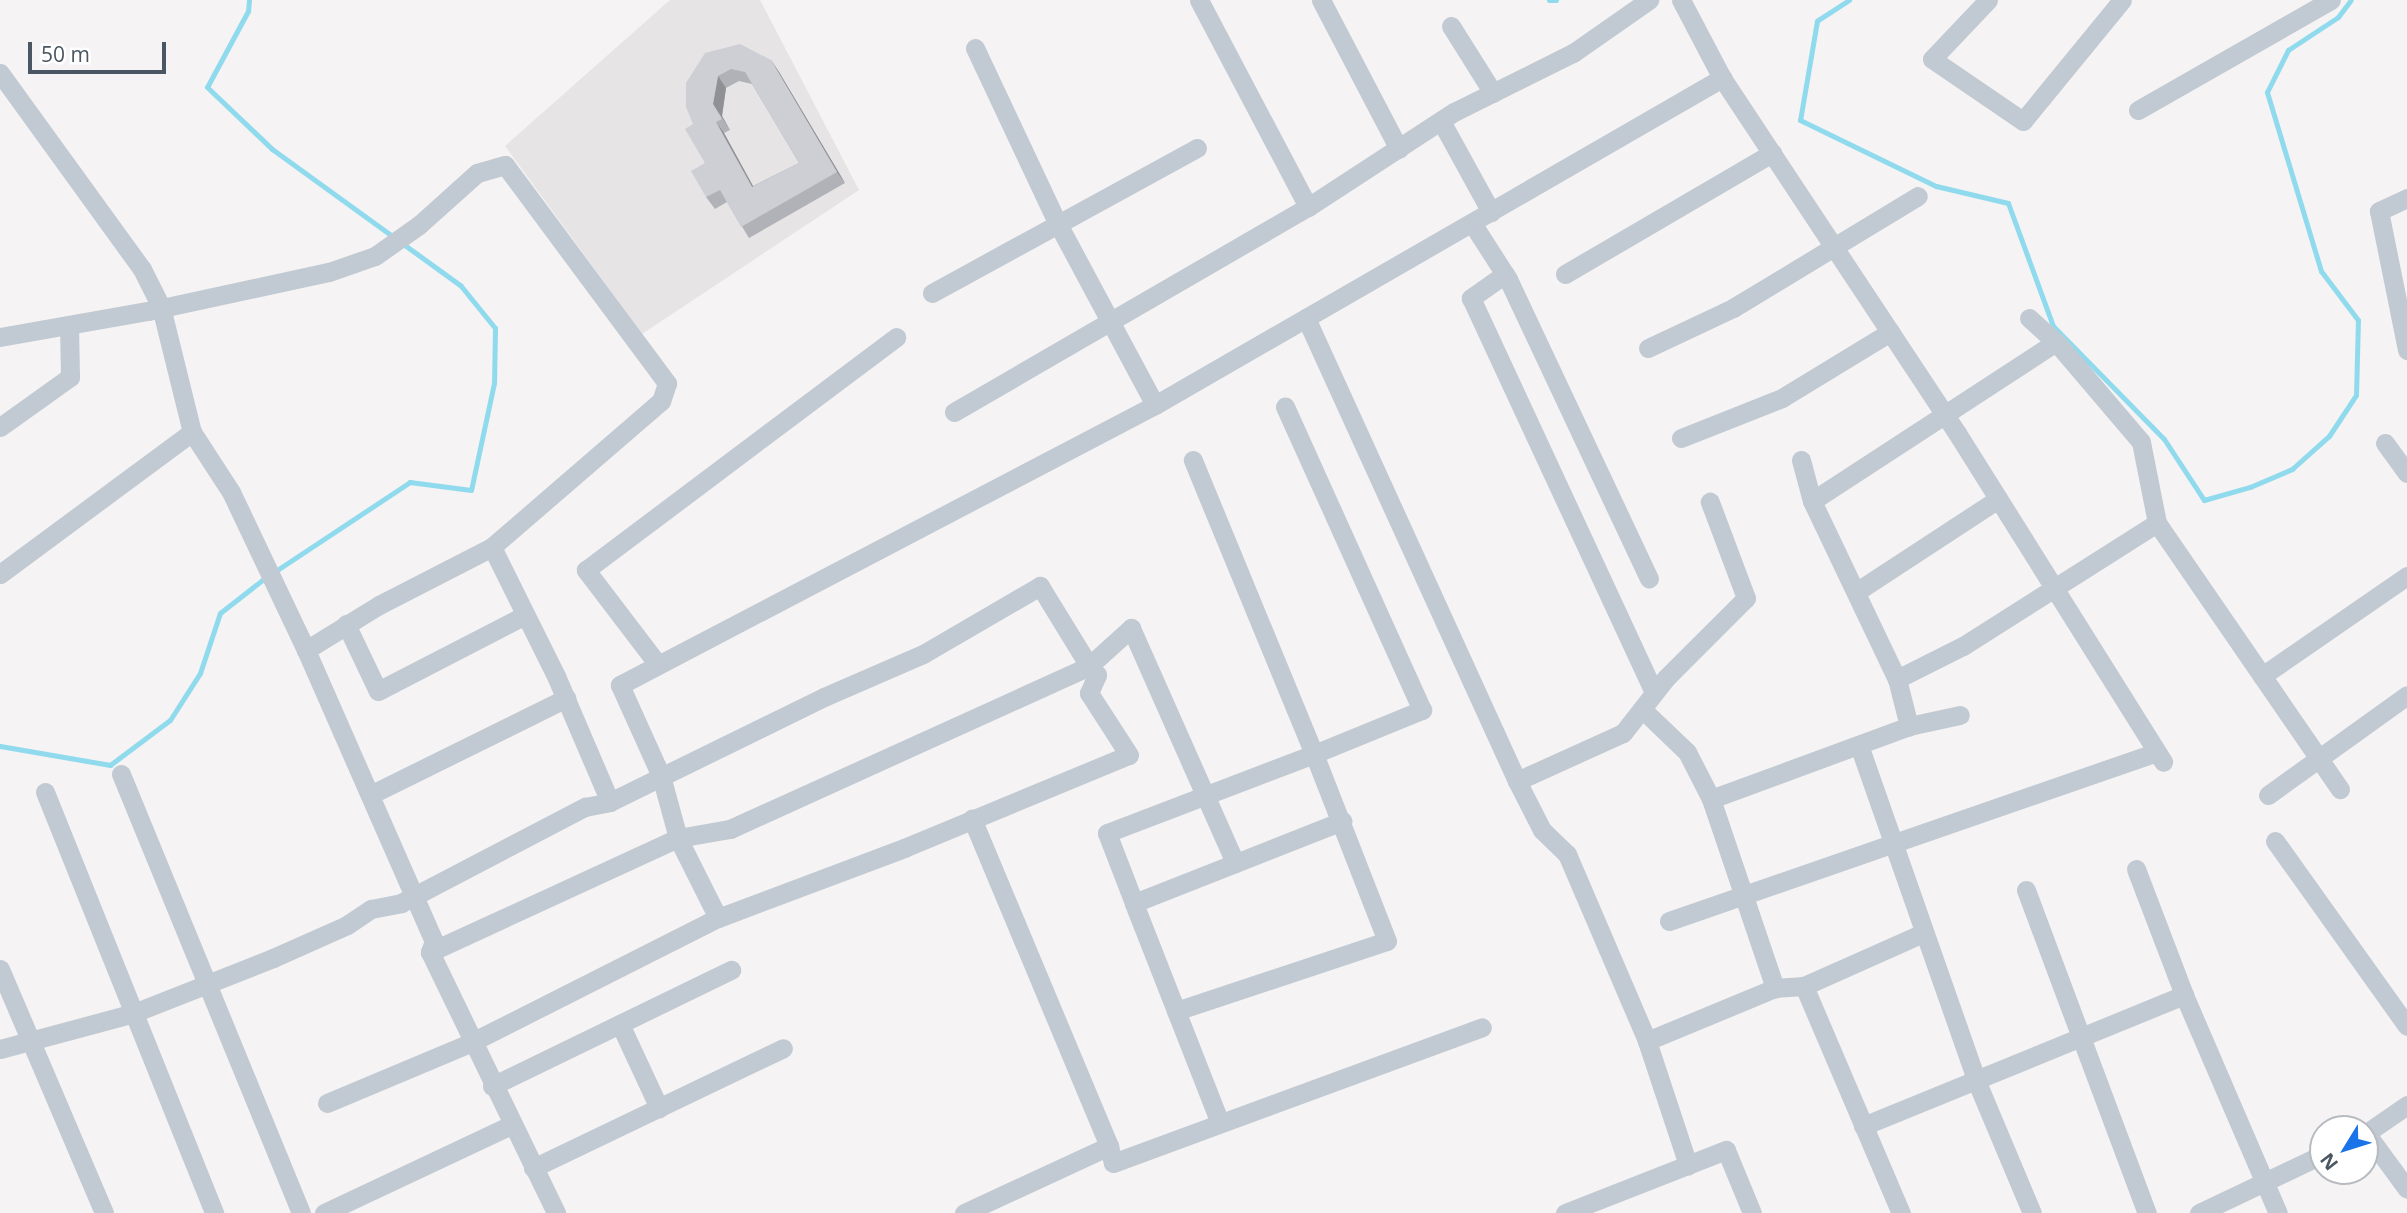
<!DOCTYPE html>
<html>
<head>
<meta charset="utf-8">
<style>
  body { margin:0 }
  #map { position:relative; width:2407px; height:1213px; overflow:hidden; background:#f5f3f3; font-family:"Open Sans",sans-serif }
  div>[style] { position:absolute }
  .education>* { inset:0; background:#e6e4e5 }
  .stream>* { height:5px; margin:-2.5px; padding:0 2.5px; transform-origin:2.5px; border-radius:2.5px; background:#90daee }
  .minor>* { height:19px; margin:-9.5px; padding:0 9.5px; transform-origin:9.5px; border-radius:9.5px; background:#c1cad2 }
  .wall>* { inset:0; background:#b0b2b7 }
  .shaded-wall>* { inset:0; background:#909195 }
  .building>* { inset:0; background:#cdcfd5 }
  span { translate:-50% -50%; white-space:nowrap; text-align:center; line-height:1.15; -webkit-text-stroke:7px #fff; paint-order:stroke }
  .north { position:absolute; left:2309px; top:1115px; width:70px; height:70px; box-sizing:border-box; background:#fff; border:2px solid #b7bbc0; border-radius:50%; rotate:232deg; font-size:19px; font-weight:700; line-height:28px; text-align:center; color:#4a5661 }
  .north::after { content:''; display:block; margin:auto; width:24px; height:32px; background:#1a73e8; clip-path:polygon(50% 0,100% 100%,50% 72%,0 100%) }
  .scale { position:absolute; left:28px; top:42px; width:138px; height:32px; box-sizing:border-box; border:4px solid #4a5661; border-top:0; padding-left:9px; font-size:21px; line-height:24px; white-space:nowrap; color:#4a5661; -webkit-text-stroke:5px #fff; paint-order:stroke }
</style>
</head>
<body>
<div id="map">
  <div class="education">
    <div style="clip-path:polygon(670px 0,760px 0,859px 190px,642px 334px,505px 146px)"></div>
  </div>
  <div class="stream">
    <div style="left:249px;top:0;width:11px;rotate:95deg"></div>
    <div style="left:248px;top:11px;width:86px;rotate:118.3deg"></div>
    <div style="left:207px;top:87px;width:90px;rotate:43.6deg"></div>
    <div style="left:272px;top:149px;width:233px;rotate:35.9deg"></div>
    <div style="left:461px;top:286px;width:54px;rotate:51deg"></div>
    <div style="left:495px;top:328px;width:55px;rotate:91deg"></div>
    <div style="left:494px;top:383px;width:109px;rotate:102.1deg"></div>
    <div style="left:471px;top:490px;width:62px;rotate:-172.5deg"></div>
    <div style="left:410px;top:482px;width:163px;rotate:146.5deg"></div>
    <div style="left:1549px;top:0;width:7px"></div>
    <div style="left:1849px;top:0;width:38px;rotate:147deg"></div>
    <div style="left:1817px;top:21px;width:100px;rotate:99.7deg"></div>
    <div style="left:1800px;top:120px;width:151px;rotate:25.9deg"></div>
    <div style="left:1936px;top:186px;width:74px;rotate:13.3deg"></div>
    <div style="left:2008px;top:203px;width:131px;rotate:69.9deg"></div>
    <div style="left:2053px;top:326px;width:158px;rotate:45.5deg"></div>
    <div style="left:2164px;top:439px;width:73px;rotate:56.7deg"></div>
    <div style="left:2204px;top:500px;width:48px;rotate:-15.8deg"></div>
    <div style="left:2250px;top:487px;width:46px;rotate:-23.2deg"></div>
    <div style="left:2292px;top:469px;width:50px;rotate:-41.7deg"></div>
    <div style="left:2329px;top:436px;width:49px;rotate:-56.6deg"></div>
    <div style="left:2356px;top:395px;width:75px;rotate:-88.5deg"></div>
    <div style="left:2358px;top:320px;width:61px;rotate:-127.1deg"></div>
    <div style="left:2321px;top:271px;width:187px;rotate:-106.8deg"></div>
    <div style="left:2267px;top:92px;width:47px;rotate:-63.4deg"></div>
    <div style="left:2288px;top:50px;width:60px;rotate:-33.4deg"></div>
    <div style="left:2338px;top:17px;width:21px;rotate:-53deg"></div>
    <div style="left:0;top:746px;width:112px;rotate:9.8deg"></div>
    <div style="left:110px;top:765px;width:75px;rotate:-36.9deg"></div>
    <div style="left:170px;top:720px;width:56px;rotate:-57.4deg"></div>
    <div style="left:200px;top:673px;width:63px;rotate:-71.6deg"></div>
    <div style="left:220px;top:613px;width:58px;rotate:-38deg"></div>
  </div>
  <div class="minor">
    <div style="left:1199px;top:0;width:234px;rotate:62.2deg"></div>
    <div style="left:1321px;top:0;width:168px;rotate:62.4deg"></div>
    <div style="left:1988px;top:0;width:81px;rotate:133.5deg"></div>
    <div style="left:1932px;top:59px;width:110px;rotate:34.3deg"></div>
    <div style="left:2023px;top:121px;width:156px;rotate:-50.7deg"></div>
    <div style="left:1451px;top:26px;width:79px;rotate:57.9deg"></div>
    <div style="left:975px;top:48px;width:195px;rotate:64.8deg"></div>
    <div style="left:1058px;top:224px;width:205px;rotate:61.8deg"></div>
    <div style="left:0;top:73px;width:242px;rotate:54.1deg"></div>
    <div style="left:142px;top:269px;width:42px;rotate:63.4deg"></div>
    <div style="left:161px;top:307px;width:129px;rotate:76.1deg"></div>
    <div style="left:192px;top:432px;width:72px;rotate:57deg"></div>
    <div style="left:231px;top:492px;width:175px;rotate:64.6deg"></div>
    <div style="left:306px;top:650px;width:318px;rotate:66.3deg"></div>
    <div style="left:434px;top:941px;width:12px;rotate:110deg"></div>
    <div style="left:430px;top:952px;width:290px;rotate:64.2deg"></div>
    <div style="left:1722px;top:78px;width:426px;rotate:56.5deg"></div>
    <div style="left:1957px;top:433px;width:388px;rotate:57.9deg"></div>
    <div style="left:2138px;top:110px;width:222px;rotate:-29.7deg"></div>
    <div style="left:1441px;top:121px;width:104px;rotate:61.2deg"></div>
    <div style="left:2407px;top:198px;width:31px;rotate:155deg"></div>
    <div style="left:2379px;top:211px;width:142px;rotate:78.6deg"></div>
    <div style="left:1472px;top:223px;width:67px;rotate:57.3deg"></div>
    <div style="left:1508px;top:279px;width:331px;rotate:64.8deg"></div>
    <div style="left:1505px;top:274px;width:42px;rotate:144.8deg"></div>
    <div style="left:1471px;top:298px;width:434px;rotate:65.1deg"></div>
    <div style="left:1565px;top:274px;width:240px;rotate:-30.3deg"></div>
    <div style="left:932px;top:293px;width:302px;rotate:-28.7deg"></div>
    <div style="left:1306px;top:318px;width:509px;rotate:65.5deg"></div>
    <div style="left:1517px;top:781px;width:55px;rotate:63deg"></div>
    <div style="left:1542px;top:830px;width:35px;rotate:44deg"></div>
    <div style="left:1567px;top:854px;width:203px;rotate:66.8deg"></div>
    <div style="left:1647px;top:1041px;width:131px;rotate:71.7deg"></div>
    <div style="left:2029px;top:318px;width:36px;rotate:42deg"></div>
    <div style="left:2056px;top:342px;width:131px;rotate:49.6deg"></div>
    <div style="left:2141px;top:442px;width:83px;rotate:78.8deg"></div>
    <div style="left:2157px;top:523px;width:323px;rotate:55.5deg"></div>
    <div style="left:0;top:337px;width:150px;rotate:-10deg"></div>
    <div style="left:148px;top:311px;width:185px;rotate:-12.2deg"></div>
    <div style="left:329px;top:272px;width:49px;rotate:-19.2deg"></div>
    <div style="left:375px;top:256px;width:54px;rotate:-35.2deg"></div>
    <div style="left:419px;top:225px;width:78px;rotate:-41.9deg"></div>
    <div style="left:477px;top:173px;width:29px;rotate:-16deg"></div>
    <div style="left:505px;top:165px;width:272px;rotate:53.4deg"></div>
    <div style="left:667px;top:383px;width:19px;rotate:108deg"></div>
    <div style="left:661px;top:401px;width:223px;rotate:139.2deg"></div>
    <div style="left:492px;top:547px;width:127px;rotate:152.8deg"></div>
    <div style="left:379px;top:605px;width:86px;rotate:148.3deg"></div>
    <div style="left:1648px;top:348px;width:94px;rotate:-25.2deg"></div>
    <div style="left:1733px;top:308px;width:216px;rotate:-31.2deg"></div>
    <div style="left:954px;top:412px;width:409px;rotate:-30.1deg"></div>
    <div style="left:1308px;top:207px;width:174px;rotate:-33.1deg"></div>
    <div style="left:1454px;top:112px;width:133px;rotate:-26.4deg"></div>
    <div style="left:1573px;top:53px;width:93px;rotate:-34.9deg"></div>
    <div style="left:0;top:427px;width:86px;rotate:-35.5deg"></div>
    <div style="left:70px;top:377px;width:52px;rotate:-91.1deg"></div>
    <div style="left:1681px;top:438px;width:109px;rotate:-21.6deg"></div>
    <div style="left:1782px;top:398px;width:127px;rotate:-31.4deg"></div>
    <div style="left:2385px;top:443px;width:37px;rotate:54deg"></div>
    <div style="left:1801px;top:460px;width:42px;rotate:75deg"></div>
    <div style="left:1812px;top:501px;width:197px;rotate:64.5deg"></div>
    <div style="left:1897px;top:679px;width:49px;rotate:75.7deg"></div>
    <div style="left:1812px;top:501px;width:291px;rotate:-33.1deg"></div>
    <div style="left:0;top:574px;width:239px;rotate:-36.5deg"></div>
    <div style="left:1856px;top:592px;width:170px;rotate:-33.2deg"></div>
    <div style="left:346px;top:624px;width:74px;rotate:64.5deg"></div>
    <div style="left:378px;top:691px;width:165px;rotate:-27.3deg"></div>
    <div style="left:656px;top:662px;width:116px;rotate:-127.3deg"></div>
    <div style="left:586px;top:570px;width:388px;rotate:-36.9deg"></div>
    <div style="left:2262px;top:676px;width:176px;rotate:-34.6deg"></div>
    <div style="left:1897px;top:679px;width:74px;rotate:-26.6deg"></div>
    <div style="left:1963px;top:646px;width:230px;rotate:-32.4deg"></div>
    <div style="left:1642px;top:709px;width:62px;rotate:43.7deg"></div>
    <div style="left:1687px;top:752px;width:53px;rotate:62.9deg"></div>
    <div style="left:1711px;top:799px;width:200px;rotate:71.3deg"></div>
    <div style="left:1860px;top:748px;width:352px;rotate:70.7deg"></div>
    <div style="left:1976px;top:1080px;width:144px;rotate:67.2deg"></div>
    <div style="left:121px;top:774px;width:474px;rotate:67.7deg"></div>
    <div style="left:1517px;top:781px;width:116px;rotate:-24.4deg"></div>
    <div style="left:1623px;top:733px;width:70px;rotate:-52deg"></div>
    <div style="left:1666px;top:678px;width:113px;rotate:-45deg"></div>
    <div style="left:1746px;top:598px;width:103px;rotate:-110.6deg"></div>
    <div style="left:45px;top:792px;width:454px;rotate:68.1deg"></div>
    <div style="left:370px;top:795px;width:219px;rotate:-26.3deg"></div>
    <div style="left:2268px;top:795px;width:171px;rotate:-35.7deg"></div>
    <div style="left:1711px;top:799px;width:211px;rotate:-20.2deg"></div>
    <div style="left:1909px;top:726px;width:52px;rotate:-12.2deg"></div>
    <div style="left:2275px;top:841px;width:227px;rotate:54.5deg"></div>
    <div style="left:2136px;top:869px;width:135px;rotate:69.1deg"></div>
    <div style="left:2184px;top:995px;width:237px;rotate:66.7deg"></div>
    <div style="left:2026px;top:890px;width:345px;rotate:69.5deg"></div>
    <div style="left:1134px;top:903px;width:75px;rotate:-111.1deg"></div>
    <div style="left:1107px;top:833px;width:222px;rotate:-20.9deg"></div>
    <div style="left:1314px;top:754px;width:318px;rotate:-112.4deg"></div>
    <div style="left:718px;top:918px;width:199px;rotate:-20.6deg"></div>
    <div style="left:904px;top:848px;width:243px;rotate:-22.5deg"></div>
    <div style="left:1129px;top:755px;width:74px;rotate:-122.8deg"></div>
    <div style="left:1089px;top:693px;width:20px;rotate:-66deg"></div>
    <div style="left:1097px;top:675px;width:12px;rotate:-132deg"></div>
    <div style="left:1089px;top:666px;width:57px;rotate:-42.1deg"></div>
    <div style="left:1131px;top:628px;width:257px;rotate:66.1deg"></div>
    <div style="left:1669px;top:921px;width:516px;rotate:-19.1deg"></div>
    <div style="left:430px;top:952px;width:273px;rotate:-24.7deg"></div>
    <div style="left:678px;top:838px;width:53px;rotate:-9.8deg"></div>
    <div style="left:730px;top:829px;width:394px;rotate:-24.4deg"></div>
    <div style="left:1089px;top:666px;width:94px;rotate:-121.5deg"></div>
    <div style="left:1040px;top:586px;width:135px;rotate:149.8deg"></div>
    <div style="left:923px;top:654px;width:108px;rotate:156.5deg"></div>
    <div style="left:824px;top:697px;width:238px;rotate:153.9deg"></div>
    <div style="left:0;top:969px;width:265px;rotate:66.9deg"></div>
    <div style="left:1804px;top:986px;width:247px;rotate:66.9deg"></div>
    <div style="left:1176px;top:1011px;width:222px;rotate:-18.4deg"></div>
    <div style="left:1387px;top:941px;width:201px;rotate:-111.3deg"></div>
    <div style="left:1314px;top:754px;width:117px;rotate:-22.2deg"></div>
    <div style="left:1422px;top:710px;width:333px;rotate:-114.3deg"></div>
    <div style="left:620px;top:1024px;width:93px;rotate:65.1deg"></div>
    <div style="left:1647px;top:1041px;width:139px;rotate:-22.5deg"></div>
    <div style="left:1775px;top:988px;width:29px;rotate:-4deg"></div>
    <div style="left:1804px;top:986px;width:130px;rotate:-24deg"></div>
    <div style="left:0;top:1049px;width:136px;rotate:-15deg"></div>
    <div style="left:131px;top:1014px;width:153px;rotate:-21.5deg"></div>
    <div style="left:273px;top:958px;width:81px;rotate:-24deg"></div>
    <div style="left:347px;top:925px;width:29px;rotate:-34deg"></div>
    <div style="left:371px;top:909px;width:31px;rotate:-11deg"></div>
    <div style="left:401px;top:903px;width:208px;rotate:-27.6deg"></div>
    <div style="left:585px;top:807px;width:25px;rotate:-11deg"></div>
    <div style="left:610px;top:802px;width:137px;rotate:-113.2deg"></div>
    <div style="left:556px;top:676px;width:144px;rotate:-116.4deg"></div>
    <div style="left:492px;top:1086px;width:266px;rotate:-25.9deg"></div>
    <div style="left:327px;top:1103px;width:157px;rotate:-22.8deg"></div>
    <div style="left:472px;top:1042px;width:275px;rotate:-26.8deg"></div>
    <div style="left:718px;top:918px;width:89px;rotate:-116.6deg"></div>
    <div style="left:678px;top:838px;width:64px;rotate:-105.3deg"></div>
    <div style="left:661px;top:776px;width:100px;rotate:-114.3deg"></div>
    <div style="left:620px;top:685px;width:604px;rotate:-27.63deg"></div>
    <div style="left:1155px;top:405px;width:655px;rotate:-29.97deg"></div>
    <div style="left:1722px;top:78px;width:88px;rotate:-117.7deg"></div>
    <div style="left:1220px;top:1123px;width:236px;rotate:-111.4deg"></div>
    <div style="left:1134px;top:903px;width:224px;rotate:-21.5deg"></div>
    <div style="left:1863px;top:1126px;width:347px;rotate:-22.2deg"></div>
    <div style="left:2366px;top:1133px;width:69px;rotate:53.8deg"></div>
    <div style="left:2365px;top:1134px;width:51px;rotate:-34.6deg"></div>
    <div style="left:1109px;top:1146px;width:17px;rotate:77deg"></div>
    <div style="left:1113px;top:1163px;width:393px;rotate:-20.2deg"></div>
    <div style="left:533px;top:1168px;width:277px;rotate:-25.6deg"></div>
    <div style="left:324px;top:1213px;width:207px;rotate:-25.2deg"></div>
    <div style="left:964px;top:1213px;width:160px;rotate:-24.8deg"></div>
    <div style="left:1109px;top:1146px;width:355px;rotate:-112.7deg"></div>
    <div style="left:1565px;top:1213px;width:173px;rotate:-21.4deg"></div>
    <div style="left:1726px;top:1150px;width:68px;rotate:67.6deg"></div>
    <div style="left:2199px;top:1213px;width:137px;rotate:-25.4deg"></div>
  </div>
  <div class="wall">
    <div style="clip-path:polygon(evenodd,705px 53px,771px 60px,779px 72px,845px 183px,749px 238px,727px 202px,715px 209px,706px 197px,705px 163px,693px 124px,705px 53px,739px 81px,752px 84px,799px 163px,753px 186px,724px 133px,730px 130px,722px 116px,726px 88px,739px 81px)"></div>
  </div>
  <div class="shaded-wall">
    <div style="clip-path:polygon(771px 60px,779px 72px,845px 183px,837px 172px)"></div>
    <div style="clip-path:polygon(718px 76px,726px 88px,722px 116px,730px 130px,713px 104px)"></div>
    <div style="clip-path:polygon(716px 122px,724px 133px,760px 199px,752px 187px)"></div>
  </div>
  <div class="building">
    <div style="clip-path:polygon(evenodd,740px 44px,771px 60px,837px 172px,741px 227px,720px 190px,706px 197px,691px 171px,705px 163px,685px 129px,693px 124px,686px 107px,686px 83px,705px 53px,740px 44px,731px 69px,745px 72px,799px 163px,752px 187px,716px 122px,722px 119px,713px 104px,718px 76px,731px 69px)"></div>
  </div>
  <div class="north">N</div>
  <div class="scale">50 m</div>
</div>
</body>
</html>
